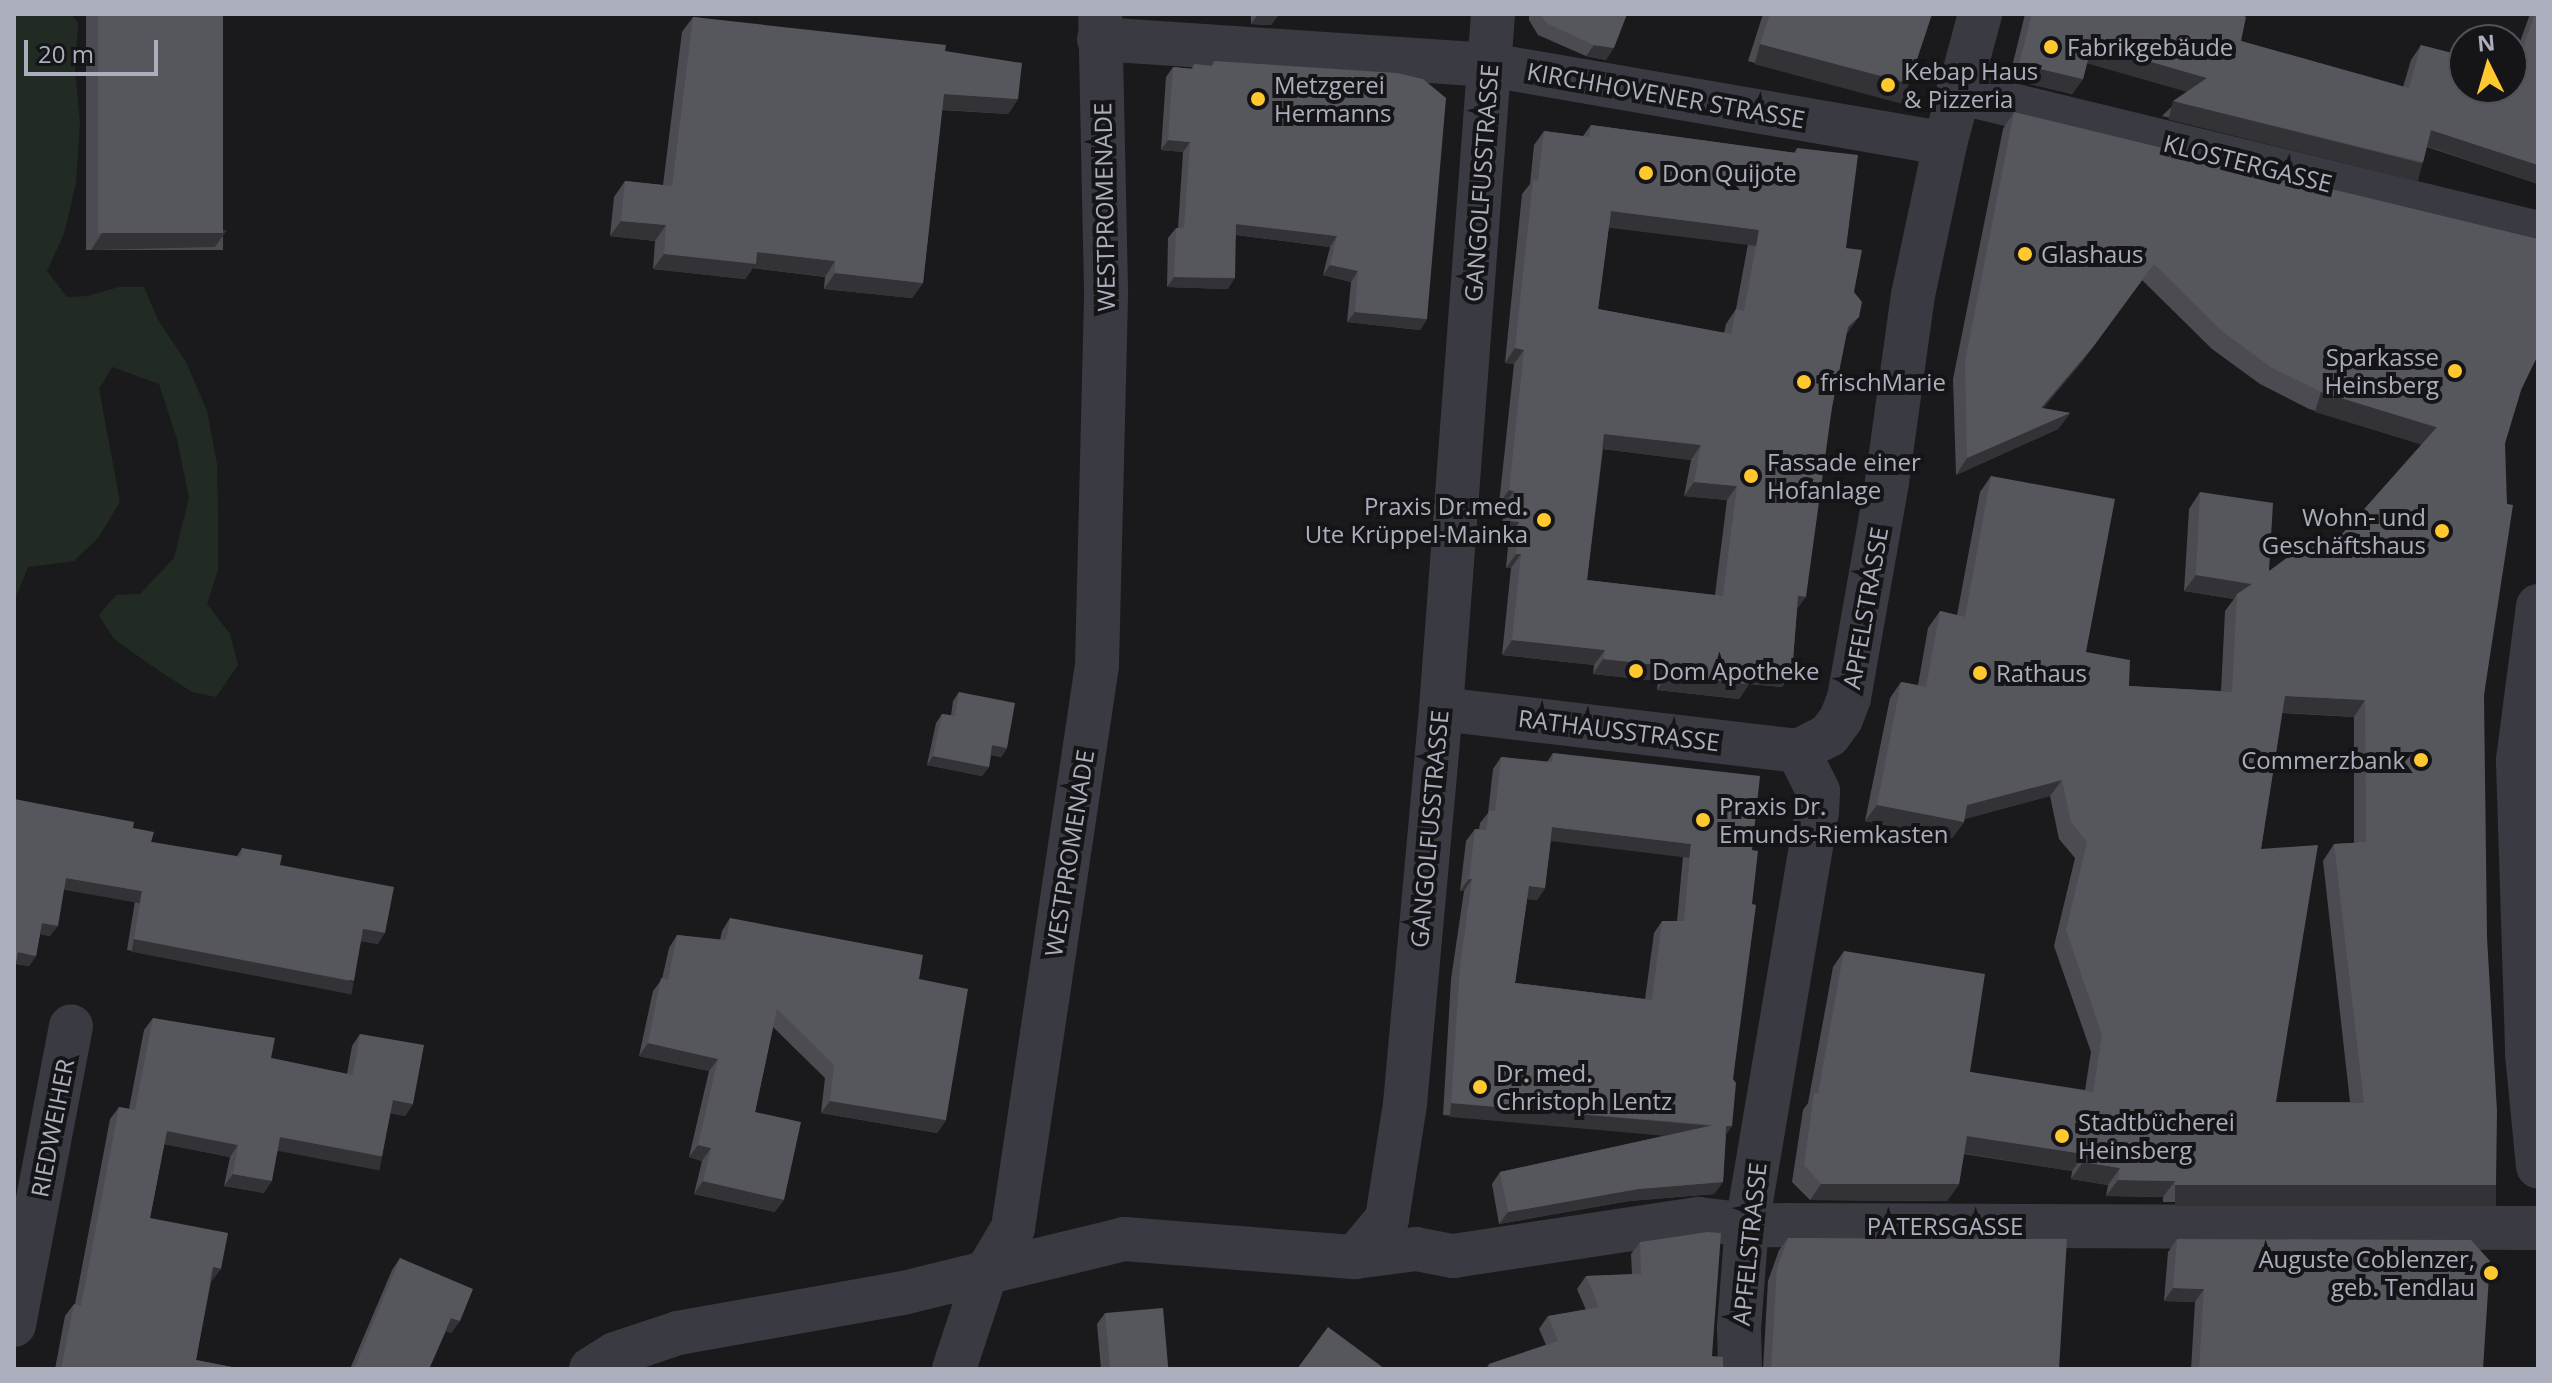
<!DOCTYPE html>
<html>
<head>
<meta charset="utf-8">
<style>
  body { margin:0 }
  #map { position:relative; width:2552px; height:1383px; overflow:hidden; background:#1a1a1c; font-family:"Open Sans",sans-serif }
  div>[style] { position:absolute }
  .green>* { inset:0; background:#212b23 }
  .minor>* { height:44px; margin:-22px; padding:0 22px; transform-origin:22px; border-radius:22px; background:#3a3b42 }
  .wall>* { inset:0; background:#4b4b51; transform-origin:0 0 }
  .shaded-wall>* { inset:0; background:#333337; transform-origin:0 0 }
  .building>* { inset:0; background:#56565d; transform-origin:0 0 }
  .dots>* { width:22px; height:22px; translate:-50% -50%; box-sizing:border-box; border:4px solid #151417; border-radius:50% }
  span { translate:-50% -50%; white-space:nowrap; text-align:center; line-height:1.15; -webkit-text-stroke:8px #151417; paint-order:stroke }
  .poi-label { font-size:24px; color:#abafbd }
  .left { translate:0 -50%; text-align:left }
  .right { translate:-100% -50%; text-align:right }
  .street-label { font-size:24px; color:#abafbd }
  .frame { position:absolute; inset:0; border:16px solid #abafbd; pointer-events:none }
  .north { position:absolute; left:2448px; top:24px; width:80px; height:80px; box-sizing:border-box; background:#151417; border:2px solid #515259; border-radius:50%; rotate:355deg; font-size:22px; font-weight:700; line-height:32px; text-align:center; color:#abafbd }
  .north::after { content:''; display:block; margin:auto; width:28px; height:36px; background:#ffc82f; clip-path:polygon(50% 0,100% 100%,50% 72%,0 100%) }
  .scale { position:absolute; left:24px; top:40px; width:134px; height:36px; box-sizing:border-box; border:4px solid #abafbd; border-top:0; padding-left:10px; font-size:24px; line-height:28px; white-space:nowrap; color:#abafbd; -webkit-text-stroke:6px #151417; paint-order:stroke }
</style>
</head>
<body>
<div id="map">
  <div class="green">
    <div style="clip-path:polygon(14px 14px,71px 14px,78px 23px,75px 71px,80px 123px,76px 183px,64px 234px,47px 271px,67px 297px,88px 296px,119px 287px,144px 287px,158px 320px,186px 362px,207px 411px,217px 464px,218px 512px,218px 570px,207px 604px,230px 634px,238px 665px,216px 697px,192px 692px,152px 666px,114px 639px,99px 615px,116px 595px,140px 594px,174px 558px,189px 498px,177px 439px,159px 384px,112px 367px,99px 389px,120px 502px,98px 538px,74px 561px,28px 567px,14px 602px)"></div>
  </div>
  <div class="minor">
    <div style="left:1099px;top:39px;width:392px;rotate:3.8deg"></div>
    <div style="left:1490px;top:65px;width:462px;rotate:9.8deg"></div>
    <div style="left:1958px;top:92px;width:597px;rotate:13.66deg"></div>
    <div style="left:2538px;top:606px;width:156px;rotate:97.4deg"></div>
    <div style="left:2518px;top:761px;width:293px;rotate:88.2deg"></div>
    <div style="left:2527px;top:1054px;width:113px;rotate:84.4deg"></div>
    <div style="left:1441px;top:709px;width:359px;rotate:6.7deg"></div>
    <div style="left:1798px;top:751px;width:35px;rotate:-27deg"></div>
    <div style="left:1829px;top:735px;width:20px;rotate:-53deg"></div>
    <div style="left:1841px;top:719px;width:22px;rotate:-69deg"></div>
    <div style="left:1849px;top:698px;width:219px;rotate:-80deg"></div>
    <div style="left:1887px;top:482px;width:189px;rotate:-82.1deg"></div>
    <div style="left:1913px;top:295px;width:154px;rotate:-78deg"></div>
    <div style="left:1945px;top:144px;width:135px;rotate:-74.9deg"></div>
    <div style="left:1355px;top:1257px;width:50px;rotate:-49.9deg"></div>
    <div style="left:1387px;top:1219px;width:116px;rotate:-81.1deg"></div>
    <div style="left:1405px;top:1104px;width:397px;rotate:-84.8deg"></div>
    <div style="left:1441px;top:709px;width:697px;rotate:-85.72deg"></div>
    <div style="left:14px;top:1325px;width:304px;rotate:-79.2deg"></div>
    <div style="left:591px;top:1369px;width:28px;rotate:-32deg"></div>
    <div style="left:615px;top:1354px;width:66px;rotate:-18.4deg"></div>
    <div style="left:678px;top:1333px;width:229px;rotate:-10.1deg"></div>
    <div style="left:903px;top:1293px;width:228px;rotate:-13.7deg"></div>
    <div style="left:1124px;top:1239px;width:232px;rotate:4.5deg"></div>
    <div style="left:1355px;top:1257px;width:62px;rotate:-7.5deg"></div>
    <div style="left:1416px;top:1249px;width:38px;rotate:11deg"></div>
    <div style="left:1453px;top:1256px;width:249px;rotate:-8.6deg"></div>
    <div style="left:1699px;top:1219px;width:48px;rotate:7.1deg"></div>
    <div style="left:1747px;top:1225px;width:791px;rotate:0.22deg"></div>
    <div style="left:954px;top:1369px;width:99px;rotate:-71.7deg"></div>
    <div style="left:985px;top:1275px;width:55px;rotate:-59.2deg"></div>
    <div style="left:1013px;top:1228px;width:569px;rotate:-81.51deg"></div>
    <div style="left:1097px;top:665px;width:375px;rotate:-88.6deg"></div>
    <div style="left:1106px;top:290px;width:276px;rotate:-91.2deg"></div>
    <div style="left:1740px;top:1369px;width:41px;rotate:-91.4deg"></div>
    <div style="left:1739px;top:1328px;width:103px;rotate:-85.6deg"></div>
    <div style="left:1747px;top:1225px;width:419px;rotate:-80.4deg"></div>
    <div style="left:1817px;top:812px;width:21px;rotate:-87deg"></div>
    <div style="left:1818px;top:791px;width:45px;rotate:-116.6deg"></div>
  </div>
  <div class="wall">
    <div style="left:86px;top:14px;width:137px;height:236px"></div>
    <div style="clip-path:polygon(1251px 14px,1279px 14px,1271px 25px,1251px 24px)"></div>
    <div style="clip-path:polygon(1529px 14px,1627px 14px,1606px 60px,1586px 56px,1538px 35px,1529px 20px)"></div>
    <div style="clip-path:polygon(1763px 14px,1932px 14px,1909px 83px,1897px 100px,1748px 61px)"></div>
    <div style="clip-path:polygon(2025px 14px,2241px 14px,2241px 41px,2403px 87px,2411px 60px,2421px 45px,2512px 88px,2512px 64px,2530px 14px,2538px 14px,2538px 184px,2427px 147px,2423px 162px,2413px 177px,2162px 116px,2189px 90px,2087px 62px,2083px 79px,2072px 94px,2009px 79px)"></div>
    <div style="clip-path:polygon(693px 17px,945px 51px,1018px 99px,1008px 114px,942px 110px,923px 283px,912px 298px,824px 289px,825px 277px,753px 268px,745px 279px,653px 269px,655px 241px,610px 236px,614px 197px,625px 181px,663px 185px,682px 32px)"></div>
    <div style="clip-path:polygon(1214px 61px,1427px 319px,1420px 330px,1347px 322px,1351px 282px,1323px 275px,1330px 247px,1236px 235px,1228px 289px,1167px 287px,1168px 238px,1176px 228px,1178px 228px,1183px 152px,1161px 150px,1166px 77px,1173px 67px,1191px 69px,1194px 64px,1211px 66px)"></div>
    <div style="clip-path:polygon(evenodd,2014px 112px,2521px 390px,2505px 443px,2484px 695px,2484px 1201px,2163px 1202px,2163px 1197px,2106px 1196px,2108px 1185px,2071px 1179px,2072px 1171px,1964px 1154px,1959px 1184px,1947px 1201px,1810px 1200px,1792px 1182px,1803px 1110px,1808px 1103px,1833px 967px,1844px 951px,1970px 1072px,2085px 1090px,2091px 1052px,2054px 946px,2075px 858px,2059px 839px,2050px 796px,1964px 819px,1964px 822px,1952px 838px,1865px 821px,1890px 698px,1901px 682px,1918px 685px,1928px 628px,1940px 611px,1957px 615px,1980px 492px,1991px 476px,2086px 652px,2129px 686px,2221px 691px,2225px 611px,2234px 599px,2184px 591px,2189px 509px,2200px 492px,2269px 571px,2336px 541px,2423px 443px,2309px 409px,2260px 384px,2212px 349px,2142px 280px,2081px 363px,2043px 408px,2070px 413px,2058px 429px,1956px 475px,1953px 379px,2003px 129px,2014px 112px,2282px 713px,2354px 717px,2354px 843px,2334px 844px,2323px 861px,2350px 1102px,2276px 1102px,2261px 849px,2282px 713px)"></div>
    <div style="clip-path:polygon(evenodd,1591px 125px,1794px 153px,1797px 148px,1846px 248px,1854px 292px,1848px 332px,1846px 334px,1832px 407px,1797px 610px,1792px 672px,1782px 687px,1749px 684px,1739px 699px,1657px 690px,1658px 681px,1593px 674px,1594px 665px,1502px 655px,1511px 568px,1506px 568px,1509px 536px,1501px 536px,1504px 505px,1499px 504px,1514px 364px,1505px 363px,1522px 194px,1530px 184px,1534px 145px,1544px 131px,1583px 136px,1591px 125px,1609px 226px,1748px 244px,1736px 309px,1726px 324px,1724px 333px,1598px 309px,1609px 226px,1591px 125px,1603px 449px,1691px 460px,1684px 496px,1727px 500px,1715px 595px,1587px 580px,1603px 449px)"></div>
    <div style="clip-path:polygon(959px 692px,1007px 748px,1001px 757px,991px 755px,989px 767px,982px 776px,927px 765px,936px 723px,942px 714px,951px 715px,953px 701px)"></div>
    <div style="clip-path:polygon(evenodd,1553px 753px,1752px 850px,1726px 1136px,1723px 1182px,1714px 1194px,1629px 1201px,1499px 1224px,1492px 1184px,1500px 1172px,1672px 1134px,1443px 1115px,1451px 979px,1464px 891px,1460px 891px,1466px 841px,1475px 829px,1479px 829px,1480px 823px,1488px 813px,1493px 769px,1501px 757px,1547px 762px,1553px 753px,1551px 840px,1683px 856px,1677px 921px,1662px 921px,1654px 933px,1645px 999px,1515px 983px,1527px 899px,1537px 900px,1545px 888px,1551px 840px)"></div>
    <div style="clip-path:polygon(14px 799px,133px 828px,151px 842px,237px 856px,242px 848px,280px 865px,378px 944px,361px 941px,346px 991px,127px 950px,135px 901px,64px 889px,50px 936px,40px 934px,36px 956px,29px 966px,16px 964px)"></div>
    <div style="clip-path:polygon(730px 918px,919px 979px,946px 1120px,937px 1133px,821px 1113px,825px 1078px,773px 1027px,755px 1112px,775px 1212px,694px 1194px,702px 1161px,689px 1157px,709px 1071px,639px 1056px,653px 991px,662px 979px,669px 948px,677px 935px,720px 940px,722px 931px)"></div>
    <div style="clip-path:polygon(153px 1018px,271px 1058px,347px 1074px,352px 1046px,360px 1034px,413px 1104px,405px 1116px,390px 1113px,382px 1156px,374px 1168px,278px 1150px,264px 1193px,224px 1186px,230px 1157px,164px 1144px,150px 1218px,212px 1281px,211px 1281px,196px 1360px,242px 1369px,55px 1369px,65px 1316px,74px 1304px,75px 1304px,110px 1119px,119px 1107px,129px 1109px,144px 1030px)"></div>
    <div style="clip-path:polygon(1788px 1238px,2059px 1369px,1763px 1369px,1768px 1281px,1779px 1250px)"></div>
    <div style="clip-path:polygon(2177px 1239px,2483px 1369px,2191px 1369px,2195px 1302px,2164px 1301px,2168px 1252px)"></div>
    <div style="clip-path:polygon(1640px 1242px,1712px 1356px,1723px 1369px,1486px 1369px,1489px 1364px,1546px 1345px,1539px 1329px,1548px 1316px,1586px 1310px,1577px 1289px,1586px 1276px,1632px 1274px,1631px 1254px)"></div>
    <div style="clip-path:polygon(400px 1258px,460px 1321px,451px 1333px,446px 1331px,429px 1369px,350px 1369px,392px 1270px)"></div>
    <div style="clip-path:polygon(1105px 1313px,1168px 1369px,1101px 1369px,1097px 1324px)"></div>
  </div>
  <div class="shaded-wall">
    <div style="clip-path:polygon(1258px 14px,1279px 14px,1271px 25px,1251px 24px)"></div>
    <div style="left:1760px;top:44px;width:154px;height:21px;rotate:15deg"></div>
    <div style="clip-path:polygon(1594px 45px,1614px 48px,1606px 60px,1586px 56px)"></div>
    <div style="left:2092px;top:45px;width:120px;height:19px;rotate:16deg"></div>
    <div style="clip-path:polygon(2019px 64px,2083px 79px,2072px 94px,2009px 79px)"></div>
    <div style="clip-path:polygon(944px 94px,1018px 99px,1008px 114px,933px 109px)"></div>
    <div style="left:2173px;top:101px;width:257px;height:19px;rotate:14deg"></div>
    <div style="clip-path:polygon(2431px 130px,2538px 165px,2538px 184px,2420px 144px)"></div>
    <div style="clip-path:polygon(1168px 140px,1190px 142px,1183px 152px,1161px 150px)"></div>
    <div style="left:1611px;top:211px;width:149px;height:17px;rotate:7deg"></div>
    <div style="clip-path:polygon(621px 221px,666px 225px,655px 241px,610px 236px)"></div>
    <div style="clip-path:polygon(1236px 224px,1337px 236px,1330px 247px,1229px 234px)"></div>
    <div style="clip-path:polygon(227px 230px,215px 247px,91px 250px,102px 233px)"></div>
    <div style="clip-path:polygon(757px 252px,835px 261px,825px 277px,753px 268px,745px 279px,653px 269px,664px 254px)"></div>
    <div style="clip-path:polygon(2154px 264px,2081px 363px,2030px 424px,2041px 408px)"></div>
    <div style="clip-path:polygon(1330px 265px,1358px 271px,1351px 282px,1323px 275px)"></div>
    <div style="clip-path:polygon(835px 273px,923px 283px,912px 298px,824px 289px)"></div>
    <div style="clip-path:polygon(1174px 277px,1235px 278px,1228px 289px,1167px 287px)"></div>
    <div style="clip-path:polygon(1355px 312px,1427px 319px,1420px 330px,1347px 322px)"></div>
    <div style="clip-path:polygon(1859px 317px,1848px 332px,1837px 341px,1848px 327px)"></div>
    <div style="clip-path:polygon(1515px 348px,1524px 350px,1514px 364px,1505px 363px)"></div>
    <div style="left:2321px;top:392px;width:121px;height:21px;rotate:17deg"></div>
    <div style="clip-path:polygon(2070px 413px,2058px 429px,1956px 475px,1967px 458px)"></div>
    <div style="clip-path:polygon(1604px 434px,1701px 445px,1691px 460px,1594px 448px)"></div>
    <div style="clip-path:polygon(1694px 482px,1737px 486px,1727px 500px,1684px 496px)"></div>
    <div style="clip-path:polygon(1509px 490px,1514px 491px,1504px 505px,1499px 504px)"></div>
    <div style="clip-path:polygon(1511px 521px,1519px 522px,1509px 536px,1501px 536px)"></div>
    <div style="clip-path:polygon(1516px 554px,1521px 554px,1511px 568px,1506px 568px)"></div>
    <div style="clip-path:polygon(2196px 575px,2252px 584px,2237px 594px,2234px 599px,2184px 591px)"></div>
    <div style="clip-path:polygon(1798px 596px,1806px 597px,1795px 612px)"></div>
    <div style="clip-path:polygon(1512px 640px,1605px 650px,1594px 665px,1502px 655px)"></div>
    <div style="clip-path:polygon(1603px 659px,1668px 666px,1658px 681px,1593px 674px)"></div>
    <div style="clip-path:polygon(1751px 668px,1792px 672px,1782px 687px,1741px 683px)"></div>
    <div style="clip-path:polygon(1667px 675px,1749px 684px,1739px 699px,1657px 690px)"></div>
    <div style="clip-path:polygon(2285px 696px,2365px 700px,2354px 717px,2273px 712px)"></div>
    <div style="clip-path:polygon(992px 745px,1007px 748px,1001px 757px,986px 754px)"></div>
    <div style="clip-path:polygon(933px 756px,989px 767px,982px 776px,927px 765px)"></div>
    <div style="clip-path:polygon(2062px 780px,2050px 796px,1958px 821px,1964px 822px,1952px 838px,1865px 821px,1877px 805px,1967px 805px)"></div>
    <div style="left:1552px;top:827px;width:140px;height:14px;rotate:7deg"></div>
    <div style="left:66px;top:878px;width:77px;height:12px;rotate:10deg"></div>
    <div style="clip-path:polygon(1469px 879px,1472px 879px,1464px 891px,1460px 891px)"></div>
    <div style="clip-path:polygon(1529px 886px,1545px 888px,1537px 900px,1520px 898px)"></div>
    <div style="clip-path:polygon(42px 923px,58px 926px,50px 936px,35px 933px)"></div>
    <div style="clip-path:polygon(363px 929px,385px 933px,378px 944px,356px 940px)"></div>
    <div style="left:134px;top:939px;width:224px;height:13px;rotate:11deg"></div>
    <div style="clip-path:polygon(18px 952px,36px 956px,29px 966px,14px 963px)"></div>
    <div style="clip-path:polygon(648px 1043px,718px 1059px,709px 1071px,639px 1056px)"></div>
    <div style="clip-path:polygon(393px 1100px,413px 1104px,405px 1116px,384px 1112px)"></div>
    <div style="clip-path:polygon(830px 1101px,946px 1120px,937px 1133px,821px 1113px)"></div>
    <div style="left:1451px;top:1103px;width:264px;height:14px;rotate:5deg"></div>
    <div style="clip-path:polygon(1726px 1126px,1732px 1126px,1724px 1138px)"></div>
    <div style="clip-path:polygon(167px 1131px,238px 1145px,230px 1157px,158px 1143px)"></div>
    <div style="clip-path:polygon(1967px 1136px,2084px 1154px,2072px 1171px,1955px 1152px)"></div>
    <div style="left:280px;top:1137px;width:104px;height:14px;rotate:11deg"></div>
    <div style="clip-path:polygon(698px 1145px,711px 1148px,702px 1161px,689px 1157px)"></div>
    <div style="clip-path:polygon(2083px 1162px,2120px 1168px,2108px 1185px,2071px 1179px)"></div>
    <div style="clip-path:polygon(233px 1174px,272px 1181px,264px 1193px,224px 1186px)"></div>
    <div style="clip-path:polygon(2118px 1180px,2175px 1181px,2163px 1197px,2106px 1196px)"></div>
    <div style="clip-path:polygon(703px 1181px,784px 1200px,775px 1212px,694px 1194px)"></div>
    <div style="clip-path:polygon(1723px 1182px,1714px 1194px,1629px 1201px,1499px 1224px,1508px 1212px,1638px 1189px)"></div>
    <div style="clip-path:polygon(1821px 1184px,1959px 1184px,1947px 1201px,1810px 1200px)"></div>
    <div style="left:2175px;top:1185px;width:321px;height:21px"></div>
    <div style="clip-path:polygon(213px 1267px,221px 1269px,212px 1281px,205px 1279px)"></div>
    <div style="clip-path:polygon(2173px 1288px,2204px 1289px,2195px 1302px,2164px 1301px)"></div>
    <div style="clip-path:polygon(451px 1318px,460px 1321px,451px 1333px,443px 1330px)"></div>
  </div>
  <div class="building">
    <div style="left:98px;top:14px;width:125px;height:219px"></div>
    <div style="clip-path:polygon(1540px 14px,1627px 14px,1614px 48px,1594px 45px,1546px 23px)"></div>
    <div style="clip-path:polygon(1770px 14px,1932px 14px,1909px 83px,1760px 44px)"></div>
    <div style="clip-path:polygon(2032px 14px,2241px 14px,2246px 17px,2241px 41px,2409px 88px,2421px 45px,2464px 56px,2464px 88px,2512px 88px,2512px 68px,2515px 69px,2535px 14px,2538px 14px,2538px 165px,2431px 130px,2423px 162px,2173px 101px,2207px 78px,2092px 45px,2083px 79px,2019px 64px)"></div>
    <div style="clip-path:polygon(693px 17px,946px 45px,945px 51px,1022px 63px,1018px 99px,944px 94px,923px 283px,835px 273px,835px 261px,757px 252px,756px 264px,664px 254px,666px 225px,621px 221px,625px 181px,672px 186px)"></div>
    <div style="clip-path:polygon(1214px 61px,1397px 73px,1423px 79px,1446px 98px,1427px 319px,1355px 312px,1358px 271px,1330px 265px,1337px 236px,1236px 224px,1235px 278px,1174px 277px,1176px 228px,1184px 228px,1190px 142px,1168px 140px,1173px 67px,1194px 69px,1194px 64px,1213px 66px)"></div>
    <div style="clip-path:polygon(evenodd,2014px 112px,2538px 239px,2538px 355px,2521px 390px,2505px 443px,2507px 504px,2513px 505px,2484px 695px,2487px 937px,2497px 1111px,2496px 1185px,2175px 1185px,2175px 1181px,2118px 1180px,2120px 1168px,2083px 1162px,2084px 1154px,1967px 1136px,1959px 1184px,1821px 1184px,1804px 1165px,1814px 1093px,1818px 1094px,1844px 951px,1985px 974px,1970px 1072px,2093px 1092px,2102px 1035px,2066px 930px,2087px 842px,2071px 822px,2062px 780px,1967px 805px,1964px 822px,1877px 805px,1901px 682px,1926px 687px,1940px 611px,1965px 617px,1991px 476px,2115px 499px,2086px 652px,2130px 660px,2129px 686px,2232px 692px,2237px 594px,2252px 584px,2196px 575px,2200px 492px,2273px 503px,2269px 571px,2315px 537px,2336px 541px,2437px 427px,2321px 392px,2272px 368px,2223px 332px,2154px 264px,2093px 347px,2041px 408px,2070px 413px,1967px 458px,1965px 362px,2014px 112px,2285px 696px,2365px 700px,2366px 842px,2334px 844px,2364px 1103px,2276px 1102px,2318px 845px,2261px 849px,2285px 696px)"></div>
    <div style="clip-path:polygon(evenodd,1591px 125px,1797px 153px,1797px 148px,1858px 155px,1846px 248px,1862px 250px,1854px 292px,1862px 302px,1859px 317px,1848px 327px,1832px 407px,1806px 597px,1798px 596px,1792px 672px,1751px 668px,1749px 684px,1667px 675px,1668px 666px,1603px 659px,1605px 650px,1512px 640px,1521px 554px,1516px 554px,1519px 522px,1511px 521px,1514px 491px,1509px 490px,1524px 350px,1515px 348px,1533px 180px,1538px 181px,1544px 131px,1589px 137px,1591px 125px,1611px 211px,1759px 230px,1744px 311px,1736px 309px,1731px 334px,1598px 309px,1611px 211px,1591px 125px,1604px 434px,1701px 445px,1694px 482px,1737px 486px,1723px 596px,1587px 580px,1604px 434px)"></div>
    <div style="clip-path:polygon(959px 692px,1015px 703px,1007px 748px,992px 745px,989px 767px,933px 756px,942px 714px,955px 716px)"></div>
    <div style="clip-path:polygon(evenodd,1553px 753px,1760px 776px,1752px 850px,1758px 851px,1752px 904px,1756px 905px,1733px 1079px,1736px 1083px,1732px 1126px,1726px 1126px,1723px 1182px,1638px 1189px,1508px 1212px,1500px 1172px,1714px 1125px,1451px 1103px,1460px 967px,1472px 879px,1469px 879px,1475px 829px,1486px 830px,1489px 811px,1495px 811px,1501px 757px,1552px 762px,1553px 753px,1552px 827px,1691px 844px,1684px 921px,1662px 921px,1652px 1000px,1515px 983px,1529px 886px,1545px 888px,1552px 827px)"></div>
    <div style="clip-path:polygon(14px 799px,134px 822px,133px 828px,154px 832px,151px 842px,241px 857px,242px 848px,282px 855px,280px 865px,394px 887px,385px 933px,363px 929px,354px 981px,134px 939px,142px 891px,66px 878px,58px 926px,42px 923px,36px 956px,18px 952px,14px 973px)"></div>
    <div style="clip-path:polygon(730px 918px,923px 955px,919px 979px,968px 989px,946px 1120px,830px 1101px,834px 1065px,777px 1009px,755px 1112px,801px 1122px,784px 1200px,703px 1181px,711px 1148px,698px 1145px,718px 1059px,648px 1043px,661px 978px,668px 980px,677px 935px,726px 940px)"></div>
    <div style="clip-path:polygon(153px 1018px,275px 1038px,271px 1058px,353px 1075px,360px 1034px,424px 1045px,413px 1104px,393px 1100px,382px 1156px,280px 1137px,272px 1181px,233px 1174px,238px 1145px,167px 1131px,150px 1218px,228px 1233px,221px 1269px,213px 1267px,196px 1360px,242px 1369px,61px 1369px,74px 1304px,81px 1306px,119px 1107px,135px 1110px)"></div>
    <div style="clip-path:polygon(1708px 1232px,1721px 1233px,1712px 1356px,1723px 1357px,1723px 1369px,1491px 1369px,1489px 1364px,1558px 1341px,1548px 1316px,1599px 1307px,1586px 1276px,1641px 1274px,1640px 1242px)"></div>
    <div style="clip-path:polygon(1788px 1238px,2067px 1239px,2059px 1369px,1770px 1369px,1771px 1368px,1777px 1268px)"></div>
    <div style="clip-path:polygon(2177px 1239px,2471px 1240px,2490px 1261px,2483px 1369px,2199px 1369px,2204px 1289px,2173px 1288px)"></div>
    <div style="clip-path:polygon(400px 1258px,473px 1289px,460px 1321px,451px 1318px,429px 1369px,354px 1369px)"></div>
    <div style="left:1163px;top:1308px;width:61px;height:58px;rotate:85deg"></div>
    <div style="clip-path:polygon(1328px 1327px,1385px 1369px,1297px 1369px)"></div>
  </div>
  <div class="dots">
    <div style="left:2051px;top:47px;background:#ffc82f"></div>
    <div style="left:1888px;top:85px;background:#ffc82f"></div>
    <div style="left:1258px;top:99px;background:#ffc82f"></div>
    <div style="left:1646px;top:173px;background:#ffc82f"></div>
    <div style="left:2025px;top:254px;background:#ffc82f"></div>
    <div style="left:2455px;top:371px;background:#ffc82f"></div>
    <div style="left:1804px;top:382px;background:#ffc82f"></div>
    <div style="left:1751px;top:476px;background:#ffc82f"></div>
    <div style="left:1544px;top:520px;background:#ffc82f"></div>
    <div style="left:2442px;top:531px;background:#ffc82f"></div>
    <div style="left:1636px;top:671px;background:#ffc82f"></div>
    <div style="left:1980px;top:673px;background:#ffc82f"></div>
    <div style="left:2421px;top:760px;background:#ffc82f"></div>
    <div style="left:1703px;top:820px;background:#ffc82f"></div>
    <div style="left:1480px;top:1087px;background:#ffc82f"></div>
    <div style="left:2062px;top:1136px;background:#ffc82f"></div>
    <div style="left:2491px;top:1273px;background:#ffc82f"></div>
  </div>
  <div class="poi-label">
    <span class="left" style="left:2067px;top:47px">Fabrikgebäude</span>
    <span class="left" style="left:1904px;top:85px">Kebap Haus<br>&amp; Pizzeria</span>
    <span class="left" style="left:1274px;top:99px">Metzgerei<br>Hermanns</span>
    <span class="left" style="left:1662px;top:173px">Don Quijote</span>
    <span class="left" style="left:2041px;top:254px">Glashaus</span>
    <span class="right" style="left:2439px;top:371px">Sparkasse<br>Heinsberg</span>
    <span class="left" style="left:1820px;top:382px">frischMarie</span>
    <span class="left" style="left:1767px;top:476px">Fassade einer<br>Hofanlage</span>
    <span class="right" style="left:1528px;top:520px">Praxis Dr.med.<br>Ute Krüppel-Mainka</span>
    <span class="right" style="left:2426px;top:531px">Wohn- und<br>Geschäftshaus</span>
    <span class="left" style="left:1652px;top:671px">Dom Apotheke</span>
    <span class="left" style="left:1996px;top:673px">Rathaus</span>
    <span class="right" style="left:2405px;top:760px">Commerzbank</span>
    <span class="left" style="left:1719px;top:820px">Praxis Dr.<br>Emunds-Riemkasten</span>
    <span class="left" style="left:1496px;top:1087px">Dr. med.<br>Christoph Lentz</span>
    <span class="left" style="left:2078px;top:1136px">Stadtbücherei<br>Heinsberg</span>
    <span class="right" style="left:2475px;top:1273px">Auguste Coblenzer,<br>geb. Tendlau</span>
  </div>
  <div class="street-label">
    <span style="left:1666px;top:95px;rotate:10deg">KIRCHHOVENER STRASSE</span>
    <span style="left:2248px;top:163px;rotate:14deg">KLOSTERGASSE</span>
    <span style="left:1481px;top:183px;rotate:-86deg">GANGOLFUSSTRASSE</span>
    <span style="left:1104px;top:207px;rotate:-91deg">WESTPROMENADE</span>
    <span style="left:1865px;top:608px;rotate:-80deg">APFELSTRASSE</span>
    <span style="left:1619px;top:730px;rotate:7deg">RATHAUSSTRASSE</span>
    <span style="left:1429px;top:829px;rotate:-85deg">GANGOLFUSSTRASSE</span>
    <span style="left:1069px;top:853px;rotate:-81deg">WESTPROMENADE</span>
    <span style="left:52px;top:1128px;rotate:-79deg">RIEDWEIHER</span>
    <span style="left:1945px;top:1226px">PATERSGASSE</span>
    <span style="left:1749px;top:1244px;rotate:-84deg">APFELSTRASSE</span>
  </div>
  <div class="frame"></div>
  <div class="north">N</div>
  <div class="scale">20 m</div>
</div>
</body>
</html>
